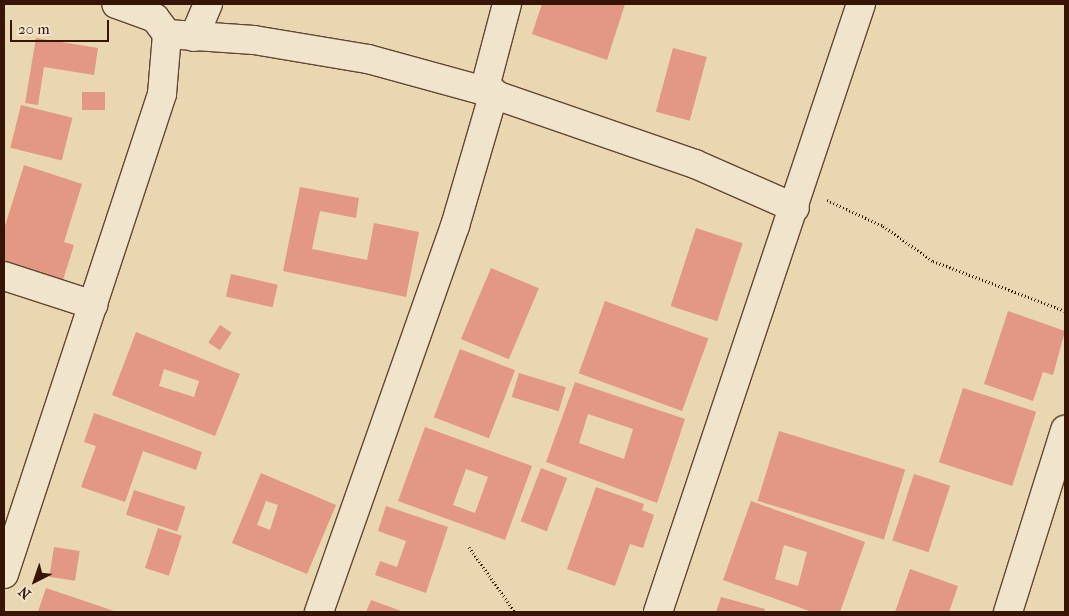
<!DOCTYPE html>
<html>
<head>
<meta charset="utf-8">
<style>
  body { margin:0 }
  #map { position:relative; width:1069px; height:616px; overflow:hidden; background:#e8d7b1; font-family:"IM FELL French Canon",serif }
  div>[style] { position:absolute }
  .building>* { inset:0; background:#e29882; transform-origin:0 0 }
  .path>* { height:3px; margin-top:-1.5px; transform-origin:0; background:repeating-linear-gradient(90deg,#361507 0 1px,transparent 0 3.5px) }
  .roads { filter:drop-shadow(1px 0 #624632) drop-shadow(-1px 0 #624632) drop-shadow(0 1px #624632) drop-shadow(0 -1px #624632) }
  .minor>* { height:28px; margin:-14px; padding:0 14px; transform-origin:14px; border-radius:14px; background:#f0e5cc }
  span { translate:-50% -50%; white-space:nowrap; text-align:center; line-height:1.15; -webkit-text-stroke:5px #f0e5cc; paint-order:stroke }
  .frame { position:absolute; inset:0; border:5px solid #361507; pointer-events:none }
  .north { position:absolute; left:10px; top:556px; width:50px; height:50px; -webkit-text-stroke:4px #f0e5cc; paint-order:stroke; rotate:221deg; font-size:14px; font-weight:700; line-height:20px; text-align:center; color:#361507 }
  .north::after { content:''; display:block; margin:auto; width:18px; height:22px; background:#361507; clip-path:polygon(50% 0,100% 100%,50% 72%,0 100%) }
  .scale { position:absolute; left:10px; top:20px; width:99px; height:22px; box-sizing:border-box; border:2px solid #361507; border-top:0; padding-left:6px; font-size:15px; line-height:18px; white-space:nowrap; color:#361507; -webkit-text-stroke:4px #f0e5cc; paint-order:stroke }
</style>
</head>
<body>
<div id="map">
  <div class="building">
    <div style="clip-path:polygon(542px 4px,625px 4px,607px 60px,532px 34px)"></div>
    <div style="clip-path:polygon(36px 38px,98px 48px,94px 75px,44px 67px,38px 105px,25px 103px)"></div>
    <div style="left:673px;top:48px;width:35px;height:66px;rotate:15deg"></div>
    <div style="left:105px;top:92px;width:18px;height:23px;rotate:90deg"></div>
    <div style="left:21px;top:105px;width:53px;height:44px;rotate:14deg"></div>
    <div style="clip-path:polygon(24px 165px,82px 184px,64px 242px,74px 245px,63px 280px,4px 261px,4px 229px)"></div>
    <div style="clip-path:polygon(300px 187px,359px 198px,356px 218px,320px 211px,312px 249px,367px 260px,374px 223px,419px 232px,406px 297px,283px 271px)"></div>
    <div style="left:696px;top:228px;width:49px;height:82px;rotate:18deg"></div>
    <div style="left:491px;top:268px;width:52px;height:77px;rotate:23deg"></div>
    <div style="left:231px;top:274px;width:48px;height:23px;rotate:13deg"></div>
    <div style="left:605px;top:301px;width:110px;height:77px;rotate:20deg"></div>
    <div style="clip-path:polygon(1008px 311px,1065px 331px,1053px 375px,1043px 372px,1033px 401px,984px 384px)"></div>
    <div style="left:220px;top:325px;width:14px;height:21px;rotate:34deg"></div>
    <div style="clip-path:polygon(evenodd,136px 332px,240px 374px,215px 436px,112px 395px,136px 332px,164px 369px,199px 381px,194px 397px,159px 386px,164px 369px)"></div>
    <div style="left:460px;top:349px;width:59px;height:73px;rotate:21deg"></div>
    <div style="left:519px;top:373px;width:49px;height:25px;rotate:17deg"></div>
    <div style="clip-path:polygon(evenodd,575px 382px,685px 419px,657px 503px,546px 462px,575px 382px,588px 414px,633px 429px,624px 459px,579px 443px,588px 414px)"></div>
    <div style="left:963px;top:388px;width:77px;height:78px;rotate:18deg"></div>
    <div style="clip-path:polygon(94px 413px,202px 452px,196px 470px,143px 451px,125px 502px,81px 487px,96px 446px,84px 442px)"></div>
    <div style="clip-path:polygon(evenodd,425px 427px,532px 466px,505px 540px,398px 501px,425px 427px,466px 469px,488px 477px,475px 513px,453px 505px,466px 469px)"></div>
    <div style="left:779px;top:431px;width:132px;height:73px;rotate:17deg"></div>
    <div style="left:541px;top:468px;width:28px;height:57px;rotate:21deg"></div>
    <div style="clip-path:polygon(evenodd,261px 473px,336px 505px,307px 574px,232px 543px,261px 473px,266px 501px,278px 505px,270px 530px,257px 525px,266px 501px)"></div>
    <div style="left:914px;top:474px;width:38px;height:70px;rotate:18deg"></div>
    <div style="clip-path:polygon(596px 487px,644px 504px,642px 510px,654px 515px,643px 548px,630px 544px,615px 586px,567px 569px)"></div>
    <div style="left:134px;top:490px;width:54px;height:26px;rotate:18deg"></div>
    <div style="clip-path:polygon(evenodd,751px 501px,865px 542px,840px 612px,812px 612px,723px 580px,751px 501px,784px 545px,807px 552px,798px 586px,775px 579px,784px 545px)"></div>
    <div style="clip-path:polygon(386px 506px,448px 527px,426px 593px,375px 575px,380px 561px,397px 567px,406px 541px,378px 531px)"></div>
    <div style="left:158px;top:528px;width:25px;height:42px;rotate:18deg"></div>
    <div style="left:54px;top:547px;width:26px;height:30px;rotate:9deg"></div>
    <div style="clip-path:polygon(910px 569px,958px 586px,949px 612px,895px 612px)"></div>
    <div style="clip-path:polygon(46px 588px,117px 612px,38px 612px)"></div>
    <div style="clip-path:polygon(721px 597px,765px 609px,764px 612px,716px 612px)"></div>
    <div style="clip-path:polygon(371px 600px,404px 612px,366px 612px)"></div>
  </div>
  <div class="path">
    <div style="left:827px;top:200px;width:62px;rotate:24.9deg"></div>
    <div style="left:883px;top:226px;width:61px;rotate:35deg"></div>
    <div style="left:933px;top:261px;width:141px;rotate:20.7deg"></div>
    <div style="left:469px;top:547px;width:80px;rotate:54.7deg"></div>
  </div>
  <div class="roads">
    <div class="minor">
      <div style="left:167px;top:34px;width:87px;rotate:3.9deg"></div>
      <div style="left:254px;top:40px;width:116px;rotate:9.5deg"></div>
      <div style="left:368px;top:59px;width:120px;rotate:15.4deg"></div>
      <div style="left:484px;top:91px;width:223px;rotate:19.1deg"></div>
      <div style="left:695px;top:164px;width:109px;rotate:23.7deg"></div>
      <div style="left:194px;top:37px;width:36px;rotate:-67deg"></div>
      <div style="left:484px;top:91px;width:90px;rotate:-75.2deg"></div>
      <div style="left:4px;top:276px;width:94px;rotate:18deg"></div>
      <div style="left:4px;top:574px;width:505px;rotate:-71.78deg"></div>
      <div style="left:162px;top:94px;width:60px;rotate:-85.2deg"></div>
      <div style="left:167px;top:34px;width:20px;rotate:-127deg"></div>
      <div style="left:155px;top:18px;width:41px;rotate:-160.3deg"></div>
      <div style="left:319px;top:612px;width:409px;rotate:-70.6deg"></div>
      <div style="left:455px;top:226px;width:139px;rotate:-73.7deg"></div>
      <div style="left:658px;top:612px;width:641px;rotate:-71.54deg"></div>
      <div style="left:1008px;top:612px;width:191px;rotate:-72.6deg"></div>
    </div>
  </div>
  <div class="frame"></div>
  <div class="north">N</div>
  <div class="scale">20 m</div>
</div>
</body>
</html>
